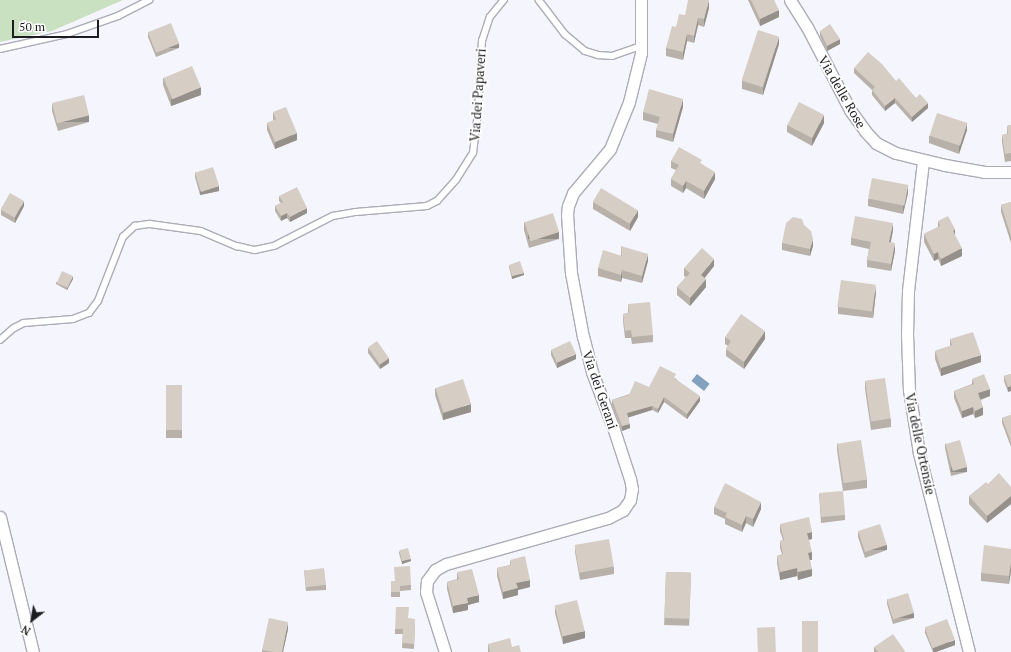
<!DOCTYPE html>
<html>
<head>
<meta charset="utf-8">
<style>
  body { margin:0 }
  #map { position:relative; width:1011px; height:652px; overflow:hidden; background:#f5f5fe; font-family:"PT Serif",serif }
  div>[style] { position:absolute }
  .green>* { inset:0; background:#c9e0c1 }
  .water>* { inset:0; background:#81a1be; transform-origin:0 0 }
  .roads { filter:drop-shadow(1px 0 #acacb7) drop-shadow(-1px 0 #acacb7) drop-shadow(0 1px #acacb7) drop-shadow(0 -1px #acacb7) }
  .lane>* { height:5.5px; margin:-2.75px; padding:0 2.75px; transform-origin:2.75px; border-radius:2.75px; background:#fff }
  .street>* { height:11px; margin:-5.5px; padding:0 5.5px; transform-origin:5.5px; border-radius:5.5px; background:#fff }
  .wall>* { inset:0; background:#b8b1a9; transform-origin:0 0 }
  .shaded-wall>* { inset:0; background:#96908a; transform-origin:0 0 }
  .building>* { inset:0; background:#d6cec5; transform-origin:0 0 }
  span { translate:-50% -50%; white-space:nowrap; text-align:center; line-height:1.15; -webkit-text-stroke:3.5px #fff; paint-order:stroke }
  .street-label { font-size:13px; color:#1d1d21 }
  .north { position:absolute; left:12px; top:600px; width:40px; height:40px; -webkit-text-stroke:3px #fff; paint-order:stroke; rotate:211deg; font-size:11px; font-weight:700; line-height:16px; text-align:center; color:#1d1d21 }
  .north::after { content:''; display:block; margin:auto; width:14px; height:18px; background:#1d1d21; clip-path:polygon(50% 0,100% 100%,50% 72%,0 100%) }
  .scale { position:absolute; left:12px; top:20px; width:87px; height:18px; box-sizing:border-box; border:2px solid #1d1d21; border-top:0; padding-left:5px; font-size:12px; line-height:14px; white-space:nowrap; color:#1d1d21; -webkit-text-stroke:3px #fff; paint-order:stroke }
</style>
</head>
<body>
<div id="map">
  <div class="green">
    <div style="clip-path:polygon(0 0,123px 0,52px 31px,0 42px)"></div>
  </div>
  <div class="water">
    <div style="left:697px;top:374px;width:16px;height:9px;rotate:38deg"></div>
  </div>
  <div class="roads">
    <div class="lane">
      <div style="left:539px;top:0;width:43px;rotate:52.6deg"></div>
      <div style="left:565px;top:34px;width:26px;rotate:40deg"></div>
      <div style="left:585px;top:51px;width:14px;rotate:17deg"></div>
      <div style="left:598px;top:55px;width:14px;rotate:4deg"></div>
      <div style="left:612px;top:56px;width:31px;rotate:-19deg"></div>
      <div style="left:0;top:49px;width:69px;rotate:-12.6deg"></div>
      <div style="left:67px;top:34px;width:54px;rotate:-19.4deg"></div>
      <div style="left:118px;top:16px;width:35px;rotate:-27deg"></div>
      <div style="left:0;top:340px;width:18px;rotate:-41deg"></div>
      <div style="left:14px;top:328px;width:11px;rotate:-27deg"></div>
      <div style="left:24px;top:323px;width:49px;rotate:-4.7deg"></div>
      <div style="left:73px;top:319px;width:17px;rotate:-21deg"></div>
      <div style="left:89px;top:313px;width:15px;rotate:-53deg"></div>
      <div style="left:98px;top:301px;width:69px;rotate:-68.7deg"></div>
      <div style="left:123px;top:237px;width:16px;rotate:-43deg"></div>
      <div style="left:135px;top:226px;width:15px;rotate:-8deg"></div>
      <div style="left:150px;top:224px;width:51px;rotate:7.8deg"></div>
      <div style="left:201px;top:231px;width:39px;rotate:23deg"></div>
      <div style="left:237px;top:246px;width:18px;rotate:13deg"></div>
      <div style="left:255px;top:250px;width:19px;rotate:-12deg"></div>
      <div style="left:274px;top:246px;width:66px;rotate:-27deg"></div>
      <div style="left:333px;top:216px;width:23px;rotate:-10deg"></div>
      <div style="left:356px;top:212px;width:71px;rotate:-4.8deg"></div>
      <div style="left:427px;top:206px;width:11px;rotate:-27deg"></div>
      <div style="left:437px;top:201px;width:28px;rotate:-48deg"></div>
      <div style="left:456px;top:180px;width:32px;rotate:-58deg"></div>
      <div style="left:473px;top:153px;width:41px;rotate:-83deg"></div>
      <div style="left:478px;top:112px;width:71px;rotate:-86.8deg"></div>
      <div style="left:482px;top:41px;width:25px;rotate:-72deg"></div>
      <div style="left:490px;top:17px;width:22px;rotate:-51deg"></div>
    </div>
    <div class="street">
      <div style="left:790px;top:0;width:32px;rotate:58deg"></div>
      <div style="left:807px;top:27px;width:93px;rotate:62.6deg"></div>
      <div style="left:850px;top:110px;width:26px;rotate:54deg"></div>
      <div style="left:865px;top:131px;width:16px;rotate:47deg"></div>
      <div style="left:876px;top:143px;width:22px;rotate:27deg"></div>
      <div style="left:896px;top:153px;width:50px;rotate:13.8deg"></div>
      <div style="left:945px;top:165px;width:40px;rotate:10deg"></div>
      <div style="left:984px;top:172px;width:27px"></div>
      <div style="left:923px;top:161px;width:131px;rotate:96.6deg"></div>
      <div style="left:908px;top:291px;width:43px;rotate:91.3deg"></div>
      <div style="left:907px;top:334px;width:56px;rotate:88deg"></div>
      <div style="left:909px;top:390px;width:64px;rotate:81deg"></div>
      <div style="left:919px;top:453px;width:205px;rotate:75.9deg"></div>
      <div style="left:0;top:517px;width:139px;rotate:76.3deg"></div>
      <div style="left:445px;top:652px;width:63px;rotate:-107.6deg"></div>
      <div style="left:426px;top:592px;width:11px;rotate:-85deg"></div>
      <div style="left:427px;top:581px;width:14px;rotate:-54deg"></div>
      <div style="left:435px;top:570px;width:13px;rotate:-29deg"></div>
      <div style="left:446px;top:564px;width:168px;rotate:-15.9deg"></div>
      <div style="left:608px;top:518px;width:17px;rotate:-28deg"></div>
      <div style="left:623px;top:510px;width:12px;rotate:-55deg"></div>
      <div style="left:630px;top:500px;width:11px;rotate:-80deg"></div>
      <div style="left:632px;top:489px;width:10px;rotate:-101deg"></div>
      <div style="left:630px;top:479px;width:52px;rotate:-108.1deg"></div>
      <div style="left:614px;top:430px;width:62px;rotate:-110.8deg"></div>
      <div style="left:592px;top:372px;width:36px;rotate:-104deg"></div>
      <div style="left:583px;top:337px;width:65px;rotate:-100.6deg"></div>
      <div style="left:571px;top:273px;width:58px;rotate:-93.9deg"></div>
      <div style="left:567px;top:215px;width:9px;rotate:-84deg"></div>
      <div style="left:568px;top:206px;width:14px;rotate:-69deg"></div>
      <div style="left:573px;top:193px;width:57px;rotate:-49.9deg"></div>
      <div style="left:610px;top:149px;width:51px;rotate:-68deg"></div>
      <div style="left:629px;top:102px;width:50px;rotate:-76.2deg"></div>
      <div style="left:641px;top:53px;width:53px;rotate:-90deg"></div>
    </div>
  </div>
  <div class="wall">
    <div style="clip-path:polygon(748px 0,774px 0,779px 17px,760px 26px)"></div>
    <div style="clip-path:polygon(709px 8px,704px 27px,698px 25px,694px 43px,687px 41px,683px 60px,666px 56px,666px 48px,676px 27px,685px 15px)"></div>
    <div style="clip-path:polygon(820px 31px,840px 44px,827px 51px,820px 36px)"></div>
    <div style="clip-path:polygon(148px 32px,179px 48px,156px 57px,148px 37px)"></div>
    <div style="clip-path:polygon(779px 44px,763px 95px,742px 89px,742px 81px)"></div>
    <div style="clip-path:polygon(854px 68px,896px 81px,916px 98px,928px 108px,912px 122px,895px 103px,885px 111px,872px 95px,872px 90px,854px 73px)"></div>
    <div style="clip-path:polygon(163px 78px,201px 95px,171px 106px,163px 85px)"></div>
    <div style="clip-path:polygon(52px 104px,89px 122px,58px 131px,52px 111px)"></div>
    <div style="clip-path:polygon(683px 107px,673px 142px,656px 137px,656px 130px,658px 124px,643px 120px,643px 112px)"></div>
    <div style="clip-path:polygon(273px 112px,297px 140px,275px 149px,267px 130px,267px 123px,273px 121px)"></div>
    <div style="clip-path:polygon(824px 123px,812px 146px,787px 132px,787px 125px)"></div>
    <div style="clip-path:polygon(1011px 125px,1011px 161px,1005px 162px,1002px 142px,1002px 135px,1007px 134px,1007px 126px)"></div>
    <div style="clip-path:polygon(967px 130px,959px 154px,929px 143px,929px 136px)"></div>
    <div style="clip-path:polygon(671px 161px,702px 164px,715px 179px,704px 199px,686px 188px,683px 193px,671px 186px,671px 179px,676px 170px,671px 168px)"></div>
    <div style="clip-path:polygon(195px 172px,219px 191px,200px 195px,195px 177px)"></div>
    <div style="clip-path:polygon(908px 193px,903px 214px,868px 206px,868px 199px)"></div>
    <div style="clip-path:polygon(279px 196px,307px 213px,290px 222px,287px 218px,281px 221px,275px 211px,275px 206px,281px 203px,279px 201px)"></div>
    <div style="clip-path:polygon(593px 202px,638px 217px,630px 231px,593px 209px)"></div>
    <div style="clip-path:polygon(1011px 202px,1011px 243px,1001px 212px,1001px 205px)"></div>
    <div style="clip-path:polygon(24px 206px,15px 223px,1px 215px,1px 210px)"></div>
    <div style="clip-path:polygon(938px 221px,955px 236px,962px 256px,941px 266px,938px 259px,934px 261px,924px 242px,924px 234px,938px 227px)"></div>
    <div style="clip-path:polygon(524px 222px,559px 239px,529px 248px,524px 230px)"></div>
    <div style="clip-path:polygon(804px 225px,813px 246px,810px 256px,782px 250px,782px 243px)"></div>
    <div style="clip-path:polygon(893px 230px,891px 242px,895px 251px,891px 271px,867px 267px,867px 260px,869px 249px,851px 245px,851px 238px)"></div>
    <div style="clip-path:polygon(621px 246px,648px 261px,642px 283px,622px 278px,621px 282px,598px 276px,598px 268px,621px 256px)"></div>
    <div style="clip-path:polygon(509px 265px,524px 275px,512px 279px,509px 267px)"></div>
    <div style="clip-path:polygon(714px 266px,705px 278px,706px 287px,690px 306px,677px 295px,677px 287px,686px 277px,684px 276px,684px 268px)"></div>
    <div style="clip-path:polygon(73px 279px,67px 290px,56px 284px,56px 282px)"></div>
    <div style="clip-path:polygon(876px 292px,873px 318px,838px 314px,838px 307px)"></div>
    <div style="clip-path:polygon(628px 304px,653px 335px,653px 342px,632px 344px,631px 338px,625px 338px,623px 321px,623px 314px,628px 313px)"></div>
    <div style="clip-path:polygon(725px 337px,765px 339px,744px 369px,726px 356px,726px 349px,728px 346px,725px 344px)"></div>
    <div style="clip-path:polygon(950px 339px,981px 362px,941px 376px,935px 359px,935px 351px,950px 346px)"></div>
    <div style="clip-path:polygon(368px 348px,389px 363px,380px 369px,368px 353px)"></div>
    <div style="clip-path:polygon(551px 350px,576px 359px,557px 368px,551px 355px)"></div>
    <div style="clip-path:polygon(1011px 374px,1008px 392px,1004px 381px,1004px 376px)"></div>
    <div style="clip-path:polygon(676px 378px,676px 379px,700px 401px,687px 419px,664px 402px,658px 413px,652px 410px,628px 417px,630px 428px,622px 431px,612px 405px,612px 400px)"></div>
    <div style="clip-path:polygon(972px 379px,990px 396px,981px 400px,983px 415px,975px 418px,973px 414px,962px 418px,954px 398px,954px 391px,972px 384px)"></div>
    <div style="clip-path:polygon(865px 381px,891px 419px,891px 427px,871px 430px,865px 389px)"></div>
    <div style="left:182px;top:385px;width:53px;height:16px;rotate:90deg"></div>
    <div style="clip-path:polygon(435px 388px,471px 412px,443px 420px,435px 395px)"></div>
    <div style="clip-path:polygon(1011px 415px,1011px 447px,1002px 423px,1002px 418px)"></div>
    <div style="clip-path:polygon(837px 443px,867px 480px,867px 488px,843px 491px,837px 450px)"></div>
    <div style="clip-path:polygon(945px 443px,967px 472px,951px 476px,945px 448px)"></div>
    <div style="clip-path:polygon(988px 484px,1011px 487px,1011px 504px,987px 523px,969px 504px,969px 496px)"></div>
    <div style="clip-path:polygon(819px 493px,845px 515px,845px 520px,821px 523px)"></div>
    <div style="clip-path:polygon(714px 507px,761px 509px,753px 527px,746px 523px,742px 532px,725px 524px,725px 519px,714px 514px)"></div>
    <div style="clip-path:polygon(780px 524px,812px 539px,809px 540px,812px 560px,810px 560px,812px 576px,798px 580px,797px 576px,780px 580px,777px 563px,777px 556px,782px 554px,780px 548px,780px 541px,783px 540px,780px 531px)"></div>
    <div style="clip-path:polygon(858px 532px,887px 550px,865px 558px,858px 537px)"></div>
    <div style="clip-path:polygon(575px 545px,614px 567px,614px 574px,580px 580px,575px 552px)"></div>
    <div style="clip-path:polygon(1011px 549px,1011px 571px,1009px 584px,981px 581px,981px 573px)"></div>
    <div style="clip-path:polygon(399px 551px,411px 561px,402px 564px,399px 553px)"></div>
    <div style="clip-path:polygon(510px 560px,530px 587px,518px 590px,518px 595px,503px 599px,497px 576px,497px 568px,510px 565px)"></div>
    <div style="clip-path:polygon(304px 570px,326px 585px,326px 590px,306px 591px)"></div>
    <div style="clip-path:polygon(457px 572px,479px 602px,468px 605px,468px 610px,453px 613px,447px 589px,447px 582px,457px 579px)"></div>
    <div style="left:666px;top:572px;width:25px;height:53px;rotate:2deg"></div>
    <div style="clip-path:polygon(391px 581px,411px 585px,411px 590px,400px 591px,400px 597px,391px 597px)"></div>
    <div style="clip-path:polygon(887px 599px,914px 618px,893px 624px,887px 604px)"></div>
    <div style="clip-path:polygon(555px 606px,585px 638px,563px 644px,555px 613px)"></div>
    <div style="clip-path:polygon(408px 618px,415px 624px,414px 649px,402px 648px,403px 634px,395px 634px,395px 629px)"></div>
    <div style="clip-path:polygon(925px 628px,955px 645px,936px 652px,933px 652px,925px 633px)"></div>
    <div style="clip-path:polygon(288px 629px,283px 652px,262px 652px,262px 650px)"></div>
    <div style="clip-path:polygon(488px 644px,512px 647px,521px 652px,488px 652px)"></div>
    <div style="clip-path:polygon(874px 647px,905px 652px,874px 652px)"></div>
  </div>
  <div class="shaded-wall">
    <div style="clip-path:polygon(709px 0,709px 8px,704px 27px,704px 19px)"></div>
    <div style="clip-path:polygon(779px 10px,779px 17px,760px 26px,760px 19px)"></div>
    <div style="clip-path:polygon(698px 18px,698px 25px,694px 43px,694px 36px)"></div>
    <div style="clip-path:polygon(687px 34px,687px 41px,683px 60px,683px 52px)"></div>
    <div style="clip-path:polygon(779px 37px,779px 44px,763px 95px,763px 88px)"></div>
    <div style="clip-path:polygon(840px 39px,840px 44px,827px 51px,827px 46px)"></div>
    <div style="left:179px;top:43px;width:5px;height:25px;rotate:90deg"></div>
    <div style="clip-path:polygon(201px 87px,201px 95px,171px 106px,171px 99px)"></div>
    <div style="clip-path:polygon(895px 98px,895px 103px,885px 111px,885px 106px)"></div>
    <div style="clip-path:polygon(683px 99px,683px 107px,673px 142px,673px 134px)"></div>
    <div style="clip-path:polygon(928px 103px,928px 108px,912px 122px,912px 117px)"></div>
    <div style="left:89px;top:115px;width:7px;height:32px;rotate:90deg"></div>
    <div style="clip-path:polygon(824px 115px,824px 123px,812px 146px,812px 138px)"></div>
    <div style="clip-path:polygon(967px 123px,967px 130px,959px 154px,959px 146px)"></div>
    <div style="clip-path:polygon(297px 133px,297px 140px,275px 149px,275px 142px)"></div>
    <div style="clip-path:polygon(715px 172px,715px 179px,704px 199px,704px 191px)"></div>
    <div style="clip-path:polygon(686px 181px,686px 188px,683px 193px,683px 186px)"></div>
    <div style="clip-path:polygon(908px 185px,908px 193px,903px 214px,903px 206px)"></div>
    <div style="clip-path:polygon(219px 186px,219px 191px,200px 195px,200px 191px)"></div>
    <div style="clip-path:polygon(24px 201px,24px 206px,15px 223px,15px 218px)"></div>
    <div style="clip-path:polygon(307px 208px,307px 213px,290px 222px,290px 217px)"></div>
    <div style="clip-path:polygon(638px 210px,638px 217px,630px 231px,630px 224px)"></div>
    <div style="clip-path:polygon(287px 213px,287px 218px,281px 221px,281px 216px)"></div>
    <div style="clip-path:polygon(893px 223px,893px 230px,889px 250px,889px 242px)"></div>
    <div style="clip-path:polygon(955px 229px,955px 237px,953px 231px)"></div>
    <div style="left:559px;top:232px;width:7px;height:31px;rotate:90deg"></div>
    <div style="clip-path:polygon(813px 239px,813px 246px,810px 256px,810px 249px)"></div>
    <div style="clip-path:polygon(895px 243px,895px 251px,891px 271px,891px 264px)"></div>
    <div style="clip-path:polygon(962px 248px,962px 256px,941px 266px,941px 259px)"></div>
    <div style="clip-path:polygon(938px 252px,938px 259px,934px 261px,934px 254px)"></div>
    <div style="clip-path:polygon(648px 254px,648px 261px,642px 283px,642px 276px)"></div>
    <div style="clip-path:polygon(714px 259px,714px 266px,701px 282px,701px 275px)"></div>
    <div style="clip-path:polygon(622px 270px,622px 278px,621px 282px,621px 275px)"></div>
    <div style="clip-path:polygon(524px 273px,524px 275px,512px 279px,512px 276px)"></div>
    <div style="clip-path:polygon(73px 276px,73px 279px,67px 290px,67px 287px)"></div>
    <div style="clip-path:polygon(706px 279px,706px 287px,690px 306px,690px 298px)"></div>
    <div style="clip-path:polygon(876px 285px,876px 292px,873px 318px,873px 311px)"></div>
    <div style="clip-path:polygon(765px 331px,765px 339px,744px 369px,744px 362px)"></div>
    <div style="clip-path:polygon(576px 354px,576px 359px,557px 368px,557px 363px)"></div>
    <div style="clip-path:polygon(981px 355px,981px 362px,941px 376px,941px 368px)"></div>
    <div style="clip-path:polygon(389px 358px,389px 363px,380px 369px,380px 364px)"></div>
    <div style="clip-path:polygon(1011px 386px,1011px 391px,1008px 392px,1008px 387px)"></div>
    <div style="clip-path:polygon(990px 389px,990px 396px,978px 400px,978px 393px)"></div>
    <div style="clip-path:polygon(700px 396px,700px 401px,687px 419px,687px 414px)"></div>
    <div style="clip-path:polygon(664px 397px,664px 402px,658px 413px,658px 409px)"></div>
    <div style="clip-path:polygon(471px 404px,471px 412px,443px 420px,443px 413px)"></div>
    <div style="clip-path:polygon(652px 406px,652px 410px,627px 418px,627px 413px)"></div>
    <div style="clip-path:polygon(973px 407px,973px 414px,962px 418px,962px 411px)"></div>
    <div style="clip-path:polygon(983px 407px,983px 415px,975px 418px,975px 411px)"></div>
    <div style="clip-path:polygon(630px 424px,630px 428px,622px 431px,622px 426px)"></div>
    <div style="left:967px;top:467px;width:5px;height:16px;rotate:90deg"></div>
    <div style="clip-path:polygon(1011px 496px,1011px 504px,987px 523px,987px 516px)"></div>
    <div style="clip-path:polygon(761px 502px,761px 509px,753px 527px,753px 519px)"></div>
    <div style="clip-path:polygon(746px 516px,746px 523px,742px 532px,742px 525px)"></div>
    <div style="clip-path:polygon(812px 532px,812px 539px,807px 540px,807px 533px)"></div>
    <div style="left:887px;top:545px;width:5px;height:23px;rotate:90deg"></div>
    <div style="left:812px;top:552px;width:8px;height:4px;rotate:90deg"></div>
    <div style="clip-path:polygon(411px 559px,411px 561px,402px 564px,402px 561px)"></div>
    <div style="clip-path:polygon(1011px 563px,1011px 571px,1009px 584px,1009px 576px)"></div>
    <div style="clip-path:polygon(797px 568px,797px 576px,780px 580px,780px 572px)"></div>
    <div style="clip-path:polygon(812px 569px,812px 576px,798px 580px,798px 572px)"></div>
    <div style="clip-path:polygon(530px 580px,530px 587px,518px 590px,518px 595px,503px 599px,503px 592px,516px 583px)"></div>
    <div style="clip-path:polygon(479px 595px,479px 602px,468px 605px,468px 610px,453px 613px,453px 606px,467px 598px)"></div>
    <div style="left:914px;top:613px;width:5px;height:22px;rotate:90deg"></div>
    <div style="clip-path:polygon(288px 622px,288px 629px,283px 652px,282px 652px)"></div>
    <div style="clip-path:polygon(585px 631px,585px 638px,563px 644px,563px 636px)"></div>
    <div style="clip-path:polygon(955px 640px,955px 645px,936px 652px,933px 652px,933px 648px)"></div>
  </div>
  <div class="building">
    <div style="clip-path:polygon(688px 0,709px 0,704px 19px,698px 18px,694px 36px,687px 34px,683px 52px,666px 48px,672px 26px,676px 27px,679px 14px,685px 15px)"></div>
    <div style="clip-path:polygon(751px 0,774px 0,779px 10px,760px 19px)"></div>
    <div style="left:171px;top:23px;width:22px;height:25px;rotate:68deg"></div>
    <div style="clip-path:polygon(830px 24px,840px 39px,827px 46px,820px 31px)"></div>
    <div style="left:758px;top:30px;width:22px;height:53px;rotate:18deg"></div>
    <div style="clip-path:polygon(868px 52px,882px 64px,896px 81px,899px 78px,916px 98px,920px 94px,928px 103px,912px 117px,895px 98px,885px 106px,872px 90px,875px 87px,854px 68px)"></div>
    <div style="left:192px;top:66px;width:23px;height:31px;rotate:67deg"></div>
    <div style="clip-path:polygon(649px 89px,683px 99px,673px 134px,656px 130px,660px 117px,643px 112px)"></div>
    <div style="left:84px;top:95px;width:21px;height:33px;rotate:76deg"></div>
    <div style="left:799px;top:102px;width:28px;height:26px;rotate:27deg"></div>
    <div style="clip-path:polygon(286px 107px,297px 133px,275px 142px,267px 123px,276px 119px,273px 112px)"></div>
    <div style="left:937px;top:113px;width:32px;height:24px;rotate:18deg"></div>
    <div style="clip-path:polygon(1011px 125px,1011px 153px,1005px 154px,1002px 135px,1008px 134px,1007px 126px)"></div>
    <div style="clip-path:polygon(679px 147px,702px 160px,700px 163px,715px 172px,704px 191px,686px 181px,683px 186px,671px 179px,679px 165px,671px 161px)"></div>
    <div style="left:213px;top:167px;width:20px;height:19px;rotate:72deg"></div>
    <div style="left:872px;top:178px;width:37px;height:21px;rotate:11deg"></div>
    <div style="clip-path:polygon(297px 187px,307px 208px,290px 217px,287px 213px,281px 216px,275px 206px,283px 202px,279px 196px)"></div>
    <div style="left:601px;top:188px;width:43px;height:16px;rotate:31deg"></div>
    <div style="left:10px;top:193px;width:16px;height:19px;rotate:30deg"></div>
    <div style="clip-path:polygon(1011px 202px,1011px 236px,1001px 205px)"></div>
    <div style="left:553px;top:213px;width:20px;height:30px;rotate:72deg"></div>
    <div style="clip-path:polygon(855px 216px,893px 223px,889px 242px,895px 243px,891px 264px,867px 260px,871px 242px,851px 238px)"></div>
    <div style="clip-path:polygon(948px 216px,955px 229px,953px 231px,962px 248px,941px 259px,938px 252px,934px 254px,924px 234px,940px 226px,938px 221px)"></div>
    <div style="clip-path:polygon(793px 217px,802px 219px,804px 225px,811px 231px,813px 239px,810px 249px,782px 243px,786px 223px)"></div>
    <div style="clip-path:polygon(621px 246px,648px 254px,642px 276px,622px 270px,621px 275px,598px 268px,603px 250px,622px 256px)"></div>
    <div style="clip-path:polygon(702px 248px,714px 259px,701px 275px,706px 279px,690px 298px,677px 287px,690px 273px,684px 268px)"></div>
    <div style="clip-path:polygon(520px 261px,524px 273px,512px 276px,509px 265px)"></div>
    <div style="left:62px;top:271px;width:12px;height:13px;rotate:24deg"></div>
    <div style="left:841px;top:280px;width:35px;height:27px;rotate:8deg"></div>
    <div style="clip-path:polygon(650px 302px,653px 335px,632px 337px,631px 330px,625px 331px,623px 314px,629px 313px,628px 304px)"></div>
    <div style="clip-path:polygon(741px 314px,765px 331px,744px 362px,726px 349px,731px 341px,725px 337px)"></div>
    <div style="clip-path:polygon(973px 332px,981px 355px,941px 368px,935px 351px,952px 345px,950px 339px)"></div>
    <div style="left:377px;top:341px;width:21px;height:11px;rotate:55deg"></div>
    <div style="left:570px;top:341px;width:14px;height:21px;rotate:65deg"></div>
    <div style="clip-path:polygon(660px 366px,676px 374px,674px 378px,700px 396px,687px 414px,664px 397px,658px 409px,652px 406px,627px 413px,630px 424px,622px 426px,612px 400px,629px 395px,635px 381px,649px 387px)"></div>
    <div style="clip-path:polygon(984px 374px,990px 389px,978px 393px,983px 407px,975px 411px,973px 407px,962px 411px,954px 391px,974px 384px,972px 379px)"></div>
    <div style="clip-path:polygon(1011px 374px,1011px 386px,1008px 387px,1004px 376px)"></div>
    <div style="left:885px;top:378px;width:41px;height:20px;rotate:82deg"></div>
    <div style="left:463px;top:379px;width:26px;height:29px;rotate:72deg"></div>
    <div style="left:182px;top:385px;width:45px;height:16px;rotate:90deg"></div>
    <div style="clip-path:polygon(1011px 415px,1011px 442px,1002px 418px)"></div>
    <div style="left:861px;top:440px;width:40px;height:24px;rotate:81deg"></div>
    <div style="left:960px;top:440px;width:28px;height:15px;rotate:75deg"></div>
    <div style="clip-path:polygon(999px 473px,1011px 487px,1011px 496px,987px 516px,969px 496px,986px 482px,988px 484px)"></div>
    <div style="clip-path:polygon(725px 483px,761px 502px,753px 519px,746px 516px,742px 525px,725px 517px,727px 513px,714px 507px)"></div>
    <div style="left:843px;top:491px;width:24px;height:24px;rotate:85deg"></div>
    <div style="clip-path:polygon(809px 517px,812px 532px,807px 533px,812px 552px,808px 553px,812px 569px,798px 572px,797px 568px,780px 572px,777px 556px,783px 554px,780px 541px,784px 540px,780px 524px)"></div>
    <div style="left:880px;top:524px;width:22px;height:23px;rotate:72deg"></div>
    <div style="left:609px;top:539px;width:28px;height:35px;rotate:80deg"></div>
    <div style="clip-path:polygon(984px 545px,1011px 549px,1011px 563px,1009px 576px,981px 573px)"></div>
    <div style="left:408px;top:548px;width:11px;height:9px;rotate:75deg"></div>
    <div style="clip-path:polygon(525px 556px,530px 580px,516px 583px,518px 588px,503px 592px,497px 568px,511px 565px,510px 560px)"></div>
    <div style="clip-path:polygon(410px 566px,411px 585px,400px 586px,400px 592px,391px 592px,391px 581px,395px 581px,394px 567px)"></div>
    <div style="left:324px;top:568px;width:17px;height:20px;rotate:83deg"></div>
    <div style="clip-path:polygon(472px 569px,479px 595px,467px 598px,468px 603px,453px 606px,447px 582px,459px 579px,457px 572px)"></div>
    <div style="left:666px;top:572px;width:25px;height:46px;rotate:2deg"></div>
    <div style="left:908px;top:593px;width:21px;height:22px;rotate:73deg"></div>
    <div style="left:577px;top:600px;width:32px;height:23px;rotate:76deg"></div>
    <div style="clip-path:polygon(396px 607px,409px 607px,408px 618px,415px 619px,414px 644px,402px 643px,403px 629px,395px 629px)"></div>
    <div style="clip-path:polygon(269px 618px,288px 622px,282px 652px,273px 652px,262px 650px)"></div>
    <div style="left:947px;top:619px;width:22px;height:24px;rotate:69deg"></div>
    <div style="left:802px;top:621px;width:16px;height:31px"></div>
    <div style="left:775px;top:627px;width:25px;height:18px;rotate:88deg"></div>
    <div style="clip-path:polygon(893px 634px,905px 651px,904px 652px,878px 652px,874px 647px)"></div>
    <div style="clip-path:polygon(510px 638px,512px 647px,519px 645px,521px 652px,490px 652px,488px 644px)"></div>
  </div>
  <div class="street-label">
    <span style="left:842px;top:92px;rotate:60deg">Via delle Rose</span>
    <span style="left:478px;top:95px;rotate:-86deg">Via dei Papaveri</span>
    <span style="left:600px;top:390px;rotate:71deg">Via dei Gerani</span>
    <span style="left:920px;top:444px;rotate:78deg">Via delle Ortensie</span>
  </div>
  <div class="north">N</div>
  <div class="scale">50 m</div>
</div>
</body>
</html>
